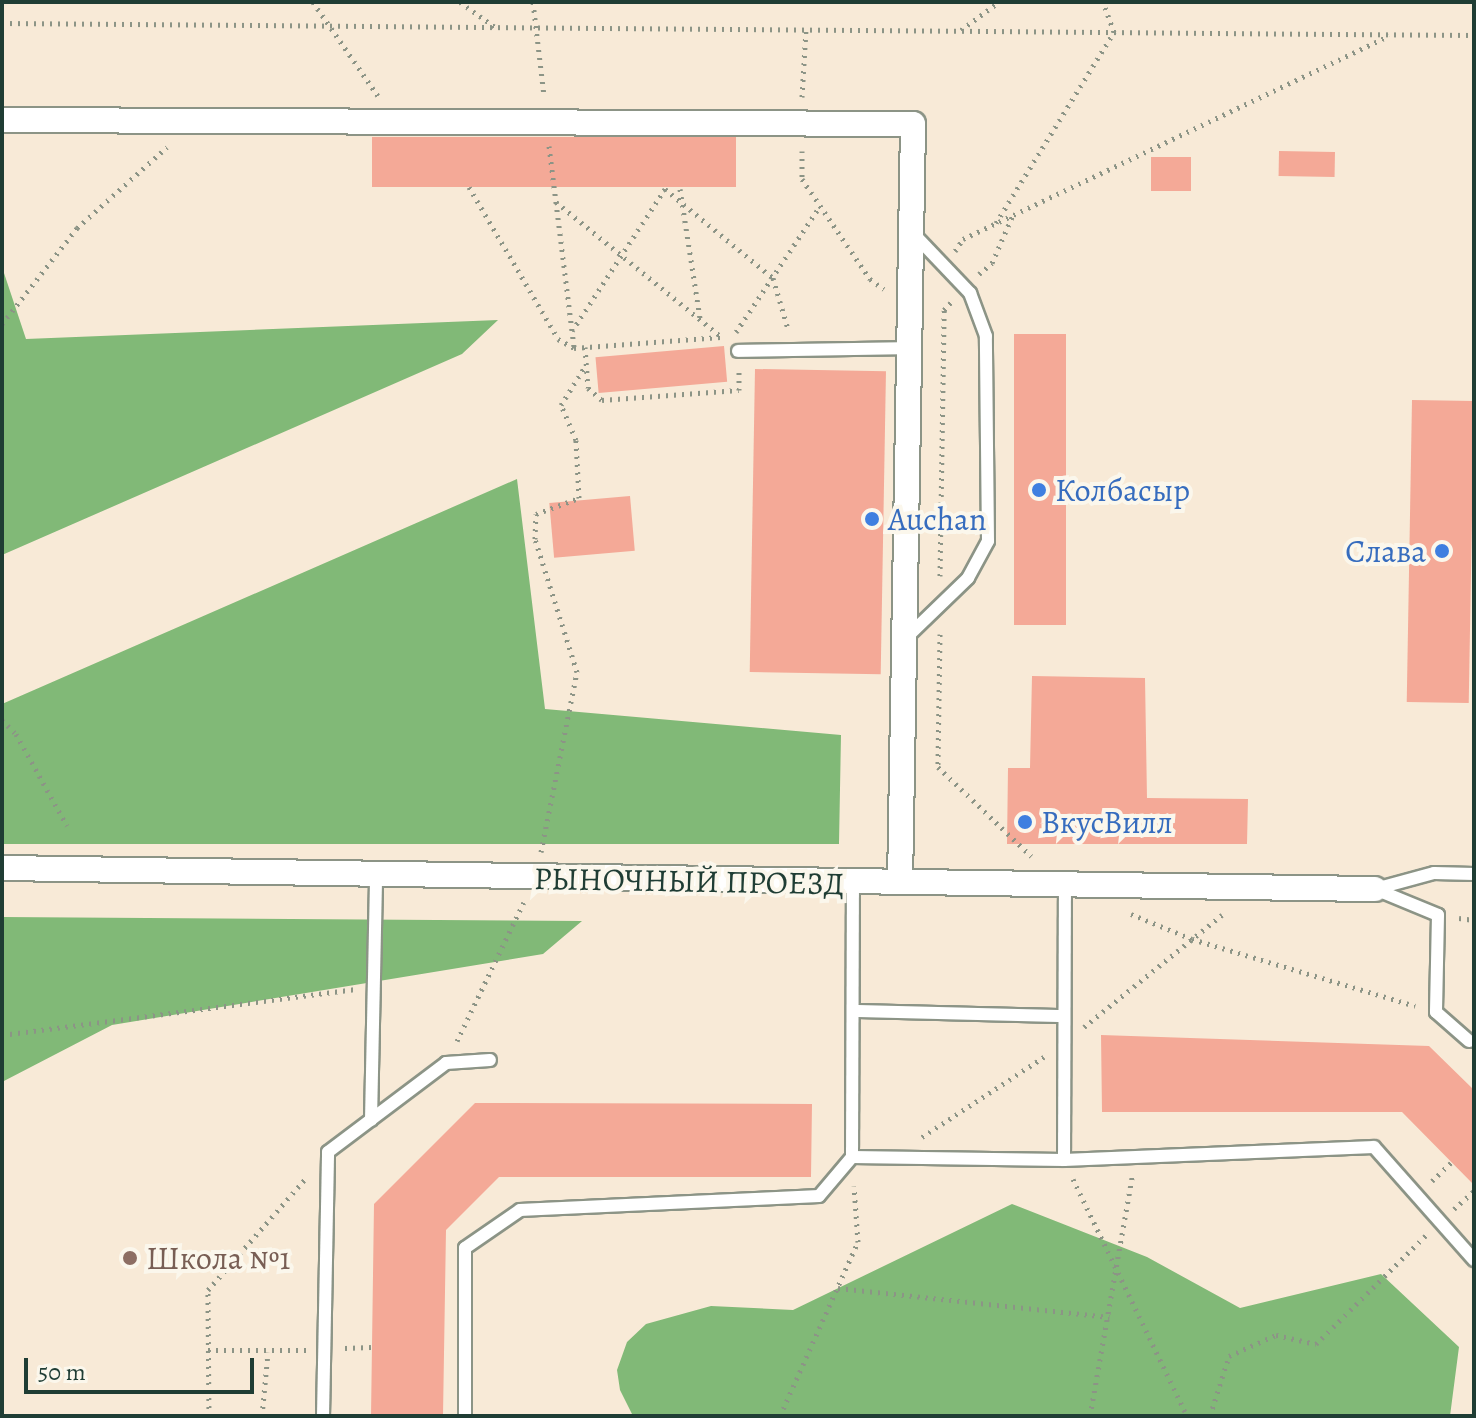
<!DOCTYPE html>
<html>
<head>
<meta charset="utf-8">
<style>
  body { margin:0 }
  #map { position:relative; width:1476px; height:1418px; overflow:hidden; background:#f8ead7; font-family:Alegreya,serif }
  div>[style] { position:absolute }
  .forest>* { inset:0; background:#81b977 }
  .building>* { inset:0; background:#f4a997; transform-origin:0 0 }
  .path>* { height:5px; margin-top:-2.5px; transform-origin:0; background:repeating-linear-gradient(90deg,#8c9486 0 2px,transparent 0 8px) }
  .roads { filter:drop-shadow(2px 0 #8c9486) drop-shadow(-2px 0 #8c9486) drop-shadow(0 2px #8c9486) drop-shadow(0 -2px #8c9486) }
  .service>* { height:12px; margin:-6px; padding:0 6px; transform-origin:6px; border-radius:6px; background:#fff }
  .minor>* { height:24px; margin:-12px; padding:0 12px; transform-origin:12px; border-radius:12px; background:#fff }
  .dots>* { width:22px; height:22px; translate:-50% -50%; box-sizing:border-box; border:4px solid #fbf7ec; border-radius:50% }
  span { translate:-50% -50%; white-space:nowrap; text-align:center; line-height:1.15; -webkit-text-stroke:8px #fbf7ec; paint-order:stroke }
  .shop-label { font-size:32px; color:#366cbe }
  .left { translate:0 -50%; text-align:left }
  .right { translate:-100% -50%; text-align:right }
  .street-label { font-size:32px; color:#1f3d34 }
  .education-label { font-size:32px; color:#785e54 }
  .frame { position:absolute; inset:0; border:4px solid #1f3d34; pointer-events:none }
  .scale { position:absolute; left:24px; top:1358px; width:230px; height:36px; box-sizing:border-box; border:4px solid #1f3d34; border-top:0; padding-left:10px; font-size:24px; line-height:28px; white-space:nowrap; color:#1f3d34; -webkit-text-stroke:6px #fbf7ec; paint-order:stroke }
</style>
</head>
<body>
<div id="map">
  <div class="forest">
    <div style="clip-path:polygon(2px 267px,26px 339px,498px 320px,462px 354px,2px 555px)"></div>
    <div style="clip-path:polygon(517px 479px,545px 709px,841px 735px,839px 844px,2px 844px,2px 704px)"></div>
    <div style="clip-path:polygon(2px 917px,582px 921px,543px 954px,112px 1025px,2px 1082px)"></div>
    <div style="clip-path:polygon(1012px 1204px,1147px 1257px,1240px 1308px,1381px 1274px,1459px 1347px,1450px 1416px,633px 1416px,620px 1390px,617px 1370px,627px 1342px,646px 1324px,711px 1306px,793px 1310px)"></div>
  </div>
  <div class="building">
    <div style="left:372px;top:137px;width:364px;height:50px"></div>
    <div style="left:1279px;top:151px;width:56px;height:25px;rotate:1deg"></div>
    <div style="left:1191px;top:157px;width:34px;height:40px;rotate:90deg"></div>
    <div style="left:1014px;top:334px;width:52px;height:291px"></div>
    <div style="left:724px;top:346px;width:36px;height:129px;rotate:85deg"></div>
    <div style="left:755px;top:369px;width:131px;height:303px;rotate:1deg"></div>
    <div style="left:1412px;top:400px;width:62px;height:302px;rotate:1deg"></div>
    <div style="left:630px;top:496px;width:55px;height:81px;rotate:85deg"></div>
    <div style="clip-path:polygon(1032px 676px,1145px 678px,1147px 798px,1248px 799px,1247px 844px,1007px 844px,1008px 768px,1030px 768px)"></div>
    <div style="clip-path:polygon(1101px 1035px,1429px 1046px,1474px 1090px,1474px 1185px,1402px 1112px,1102px 1112px)"></div>
    <div style="clip-path:polygon(475px 1103px,812px 1104px,811px 1177px,499px 1177px,446px 1230px,443px 1416px,371px 1416px,374px 1204px)"></div>
  </div>
  <div class="path">
    <div style="left:313px;top:2px;width:114px;rotate:55.3deg"></div>
    <div style="left:460px;top:2px;width:43px;rotate:35.5deg"></div>
    <div style="left:533px;top:2px;width:95px;rotate:83.3deg"></div>
    <div style="left:2px;top:23px;width:1472px;rotate:0.47deg"></div>
    <div style="left:961px;top:30px;width:47px;rotate:-36.4deg"></div>
    <div style="left:802px;top:97px;width:67px;rotate:-86.6deg"></div>
    <div style="left:549px;top:146px;width:204px;rotate:82.9deg"></div>
    <div style="left:802px;top:151px;width:28px;rotate:90deg"></div>
    <div style="left:802px;top:179px;width:121px;rotate:55.8deg"></div>
    <div style="left:870px;top:279px;width:17px;rotate:36deg"></div>
    <div style="left:469px;top:187px;width:176px;rotate:59.6deg"></div>
    <div style="left:558px;top:339px;width:18px;rotate:29deg"></div>
    <div style="left:574px;top:348px;width:147px;rotate:-4.3deg"></div>
    <div style="left:680px;top:189px;width:131px;rotate:81.2deg"></div>
    <div style="left:556px;top:202px;width:215px;rotate:39.2deg"></div>
    <div style="left:996px;top:223px;width:225px;rotate:-58.3deg"></div>
    <div style="left:1114px;top:32px;width:32px;rotate:-110deg"></div>
    <div style="left:955px;top:251px;width:14px;rotate:-56deg"></div>
    <div style="left:963px;top:239px;width:472px;rotate:-25.5deg"></div>
    <div style="left:979px;top:274px;width:17px;rotate:-40deg"></div>
    <div style="left:992px;top:263px;width:52px;rotate:-66.4deg"></div>
    <div style="left:2px;top:324px;width:122px;rotate:-52deg"></div>
    <div style="left:77px;top:228px;width:121px;rotate:-42deg"></div>
    <div style="left:572px;top:331px;width:170px;rotate:-56.8deg"></div>
    <div style="left:665px;top:189px;width:140px;rotate:39.5deg"></div>
    <div style="left:773px;top:278px;width:53px;rotate:73.6deg"></div>
    <div style="left:736px;top:332px;width:151px;rotate:-56.3deg"></div>
    <div style="left:585px;top:347px;width:41px;rotate:85.8deg"></div>
    <div style="left:588px;top:388px;width:18px;rotate:41deg"></div>
    <div style="left:602px;top:400px;width:137px;rotate:-4.2deg"></div>
    <div style="left:739px;top:390px;width:21px;rotate:-90deg"></div>
    <div style="left:940px;top:576px;width:266px;rotate:-89.1deg"></div>
    <div style="left:944px;top:310px;width:12px;rotate:-48deg"></div>
    <div style="left:940px;top:634px;width:133px;rotate:90.9deg"></div>
    <div style="left:938px;top:767px;width:129px;rotate:43.7deg"></div>
    <div style="left:2px;top:720px;width:20px;rotate:45deg"></div>
    <div style="left:16px;top:734px;width:105px;rotate:61deg"></div>
    <div style="left:541px;top:852px;width:184px;rotate:-78.7deg"></div>
    <div style="left:577px;top:672px;width:139px;rotate:-107.5deg"></div>
    <div style="left:535px;top:539px;width:25px;rotate:-88deg"></div>
    <div style="left:536px;top:514px;width:46px;rotate:-20.4deg"></div>
    <div style="left:579px;top:498px;width:58px;rotate:-93deg"></div>
    <div style="left:576px;top:440px;width:38px;rotate:-113deg"></div>
    <div style="left:561px;top:405px;width:47px;rotate:-58deg"></div>
    <div style="left:1131px;top:914px;width:66px;rotate:22.3deg"></div>
    <div style="left:1192px;top:939px;width:233px;rotate:16.7deg"></div>
    <div style="left:1459px;top:918px;width:15px;rotate:8deg"></div>
    <div style="left:1084px;top:1027px;width:178px;rotate:-39.1deg"></div>
    <div style="left:2px;top:1035px;width:355px;rotate:-7.4deg"></div>
    <div style="left:457px;top:1041px;width:154px;rotate:-64.3deg"></div>
    <div style="left:922px;top:1137px;width:146px;rotate:-33.3deg"></div>
    <div style="left:1073px;top:1179px;width:263px;rotate:64.3deg"></div>
    <div style="left:1432px;top:1181px;width:28px;rotate:-44deg"></div>
    <div style="left:1454px;top:1209px;width:27px;rotate:-42deg"></div>
    <div style="left:838px;top:1288px;width:273px;rotate:6.1deg"></div>
    <div style="left:345px;top:1348px;width:26px;rotate:-2deg"></div>
    <div style="left:208px;top:1350px;width:99px"></div>
    <div style="left:209px;top:1416px;width:126px;rotate:-90.5deg"></div>
    <div style="left:208px;top:1290px;width:149px;rotate:-48.8deg"></div>
    <div style="left:262px;top:1416px;width:64px;rotate:-84.6deg"></div>
    <div style="left:780px;top:1416px;width:191px;rotate:-65.9deg"></div>
    <div style="left:858px;top:1242px;width:56px;rotate:-94.1deg"></div>
    <div style="left:1090px;top:1416px;width:243px;rotate:-80deg"></div>
    <div style="left:1210px;top:1416px;width:63px;rotate:-72.4deg"></div>
    <div style="left:1229px;top:1356px;width:51px;rotate:-24.1deg"></div>
    <div style="left:1276px;top:1335px;width:41px;rotate:12.7deg"></div>
    <div style="left:1316px;top:1344px;width:155px;rotate:-44.7deg"></div>
  </div>
  <div class="roads">
    <div class="service">
      <div style="left:738px;top:351px;width:171px;rotate:-1deg"></div>
      <div style="left:907px;top:637px;width:85px;rotate:-44deg"></div>
      <div style="left:968px;top:578px;width:42px;rotate:-61.6deg"></div>
      <div style="left:988px;top:541px;width:205px;rotate:-90.6deg"></div>
      <div style="left:986px;top:336px;width:46px;rotate:-110.4deg"></div>
      <div style="left:970px;top:293px;width:84px;rotate:-133.6deg"></div>
      <div style="left:1375px;top:889px;width:68px;rotate:22.4deg"></div>
      <div style="left:1438px;top:915px;width:97px;rotate:91.2deg"></div>
      <div style="left:1436px;top:1012px;width:44px;rotate:41.3deg"></div>
      <div style="left:1375px;top:889px;width:61px;rotate:-15.2deg"></div>
      <div style="left:1434px;top:873px;width:40px;rotate:1.4deg"></div>
      <div style="left:854px;top:1011px;width:208px;rotate:1.4deg"></div>
      <div style="left:371px;top:1120px;width:245px;rotate:-88.8deg"></div>
      <div style="left:852px;top:1157px;width:273px;rotate:-89.8deg"></div>
      <div style="left:1064px;top:1160px;width:273px;rotate:-89.8deg"></div>
      <div style="left:323px;top:1416px;width:264px;rotate:-88.9deg"></div>
      <div style="left:328px;top:1152px;width:148px;rotate:-37deg"></div>
      <div style="left:446px;top:1063px;width:44px;rotate:-3.9deg"></div>
      <div style="left:465px;top:1416px;width:168px;rotate:-90deg"></div>
      <div style="left:465px;top:1248px;width:67px;rotate:-34.6deg"></div>
      <div style="left:520px;top:1210px;width:299px;rotate:-2.7deg"></div>
      <div style="left:819px;top:1196px;width:51px;rotate:-49.8deg"></div>
      <div style="left:852px;top:1157px;width:212px;rotate:0.8deg"></div>
      <div style="left:1064px;top:1160px;width:310px;rotate:-2.4deg"></div>
      <div style="left:1374px;top:1147px;width:151px;rotate:48.5deg"></div>
    </div>
    <div class="minor">
      <div style="left:2px;top:120px;width:911px;rotate:0.25deg"></div>
      <div style="left:913px;top:124px;width:758px;rotate:90.98deg"></div>
      <div style="left:2px;top:868px;width:1373px;rotate:0.88deg"></div>
    </div>
  </div>
  <div class="dots">
    <div style="left:1039px;top:490px;background:#3f7fe0"></div>
    <div style="left:872px;top:519px;background:#3f7fe0"></div>
    <div style="left:1442px;top:551px;background:#3f7fe0"></div>
    <div style="left:1025px;top:822px;background:#3f7fe0"></div>
    <div style="left:130px;top:1258px;background:#8d6e63"></div>
  </div>
  <div class="shop-label">
    <span class="left" style="left:1055px;top:490px">Колбасыр</span>
    <span class="left" style="left:888px;top:519px">Auchan</span>
    <span class="right" style="left:1426px;top:551px">Слава</span>
    <span class="left" style="left:1041px;top:822px">ВкусВилл</span>
  </div>
  <div class="street-label">
    <span style="left:689px;top:881px;rotate:1deg">РЫНОЧНЫЙ ПРОЕЗД</span>
  </div>
  <div class="education-label">
    <span class="left" style="left:146px;top:1258px">Школа №1</span>
  </div>
  <div class="frame"></div>
  <div class="scale">50 m</div>
</div>
</body>
</html>
